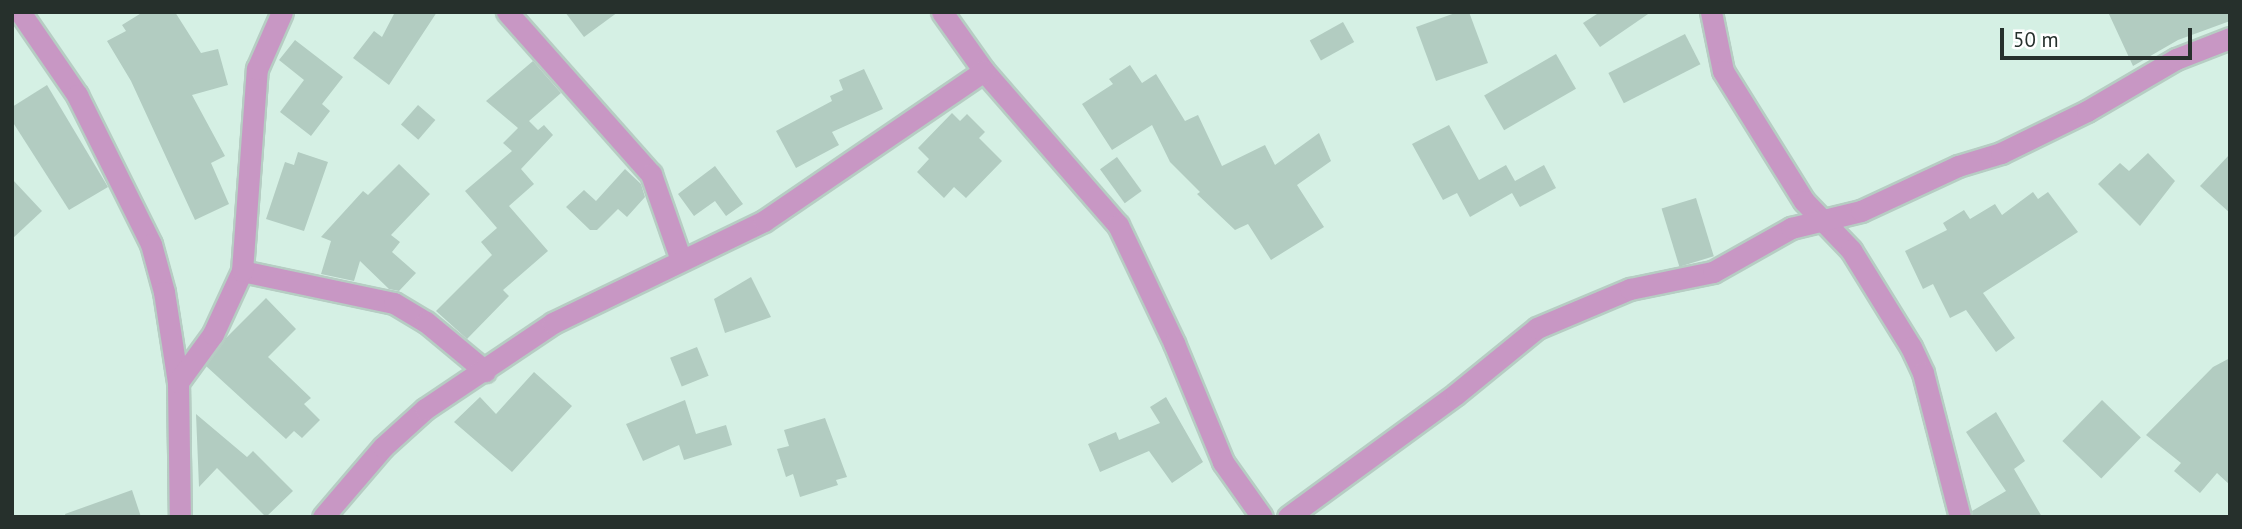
<!DOCTYPE html>
<html>
<head>
<meta charset="utf-8">
<style>
  body { margin:0 }
  #map { position:relative; width:2242px; height:529px; overflow:hidden; background:#d5f0e4; font-family:"PT Sans",sans-serif }
  div>[style] { position:absolute }
  .building>* { inset:0; background:#b2ccc1; transform-origin:0 0 }
  .roads { filter:drop-shadow(2px 0 #b6cdc3) drop-shadow(-2px 0 #b6cdc3) drop-shadow(0 2px #b6cdc3) drop-shadow(0 -2px #b6cdc3) }
  .minor>* { height:21px; margin:-10.5px; padding:0 10.5px; transform-origin:10.5px; border-radius:10.5px; background:#c897c4 }
  span { translate:-50% -50%; white-space:nowrap; text-align:center; line-height:1.15; -webkit-text-stroke:5px #fff; paint-order:stroke }
  .frame { position:absolute; inset:0; border:14px solid #26302c; pointer-events:none }
  .scale { position:absolute; left:2000px; top:28px; width:192px; height:32px; box-sizing:border-box; border:4px solid #26302c; border-top:0; padding-left:9px; font-size:21px; line-height:24px; white-space:nowrap; color:#26302c; -webkit-text-stroke:5px #fff; paint-order:stroke }
</style>
</head>
<body>
<div id="map">
  <div class="building">
    <div style="clip-path:polygon(143px 12px,175px 12px,201px 53px,218px 49px,228px 85px,192px 95px,225px 156px,211px 163px,229px 204px,195px 220px,131px 81px,107px 41px,126px 31px,122px 25px)"></div>
    <div style="clip-path:polygon(395px 12px,437px 12px,389px 85px,353px 58px,374px 31px,382px 37px)"></div>
    <div style="clip-path:polygon(565px 12px,618px 12px,584px 37px)"></div>
    <div style="clip-path:polygon(1458px 12px,1469px 12px,1488px 63px,1436px 81px,1416px 27px)"></div>
    <div style="clip-path:polygon(1600px 12px,1651px 12px,1600px 47px,1583px 23px)"></div>
    <div style="clip-path:polygon(2108px 12px,2230px 12px,2230px 21px,2178px 40px,2133px 66px)"></div>
    <div style="left:1343px;top:22px;width:23px;height:38px;rotate:61deg"></div>
    <div style="left:1685px;top:34px;width:34px;height:86px;rotate:63deg"></div>
    <div style="clip-path:polygon(295px 40px,343px 77px,322px 104px,330px 111px,311px 136px,280px 112px,304px 80px,279px 60px)"></div>
    <div style="left:1556px;top:54px;width:40px;height:83px;rotate:60deg"></div>
    <div style="clip-path:polygon(533px 61px,561px 93px,529px 121px,538px 130px,544px 125px,553px 135px,521px 169px,534px 184px,509px 206px,548px 251px,503px 290px,509px 296px,467px 339px,436px 311px,492px 255px,481px 242px,497px 228px,465px 191px,512px 151px,503px 143px,518px 128px,486px 101px)"></div>
    <div style="clip-path:polygon(1130px 65px,1142px 83px,1156px 74px,1185px 121px,1198px 115px,1222px 166px,1265px 145px,1275px 165px,1319px 133px,1331px 161px,1297px 185px,1324px 227px,1271px 260px,1248px 224px,1235px 230px,1197px 194px,1200px 192px,1170px 162px,1152px 125px,1112px 150px,1082px 104px,1113px 84px,1109px 79px)"></div>
    <div style="clip-path:polygon(864px 69px,883px 109px,832px 132px,839px 145px,796px 168px,776px 131px,832px 101px,830px 96px,843px 90px,839px 80px)"></div>
    <div style="clip-path:polygon(47px 85px,108px 187px,69px 210px,12px 121px,12px 107px)"></div>
    <div style="left:418px;top:105px;width:23px;height:26px;rotate:41deg"></div>
    <div style="clip-path:polygon(952px 113px,960px 121px,967px 114px,985px 132px,979px 138px,1002px 161px,966px 198px,954px 187px,944px 198px,917px 172px,929px 159px,918px 148px)"></div>
    <div style="clip-path:polygon(1449px 125px,1479px 180px,1506px 165px,1515px 181px,1544px 165px,1556px 188px,1520px 207px,1512px 193px,1470px 217px,1457px 193px,1443px 200px,1412px 144px)"></div>
    <div style="clip-path:polygon(298px 152px,328px 162px,304px 231px,266px 219px,285px 162px,294px 165px)"></div>
    <div style="clip-path:polygon(2148px 153px,2175px 181px,2140px 226px,2098px 184px,2120px 163px,2129px 171px)"></div>
    <div style="clip-path:polygon(2230px 154px,2230px 213px,2200px 186px)"></div>
    <div style="left:1117px;top:157px;width:42px;height:21px;rotate:54deg"></div>
    <div style="clip-path:polygon(399px 164px,430px 194px,391px 235px,400px 242px,392px 252px,416px 273px,399px 291px,389px 289px,360px 261px,354px 281px,321px 274px,331px 241px,321px 237px,363px 191px,368px 195px)"></div>
    <div style="clip-path:polygon(715px 166px,743px 204px,726px 216px,715px 201px,694px 216px,678px 194px)"></div>
    <div style="clip-path:polygon(625px 169px,641px 184px,645px 197px,627px 217px,618px 209px,597px 230px,590px 230px,566px 207px,584px 190px,596px 201px)"></div>
    <div style="clip-path:polygon(12px 179px,42px 211px,12px 239px)"></div>
    <div style="clip-path:polygon(2033px 192px,2038px 199px,2048px 192px,2078px 232px,1983px 293px,2015px 338px,1996px 352px,1966px 310px,1950px 318px,1933px 284px,1923px 289px,1905px 251px,1947px 230px,1943px 223px,1964px 210px,1970px 219px,1995px 204px,2002px 215px)"></div>
    <div style="left:1696px;top:198px;width:61px;height:36px;rotate:73deg"></div>
    <div style="clip-path:polygon(751px 277px,771px 317px,725px 333px,714px 299px)"></div>
    <div style="clip-path:polygon(266px 298px,296px 329px,268px 357px,311px 398px,304px 404px,320px 420px,302px 438px,294px 431px,286px 439px,206px 366px,226px 338px)"></div>
    <div style="left:697px;top:347px;width:31px;height:29px;rotate:68deg"></div>
    <div style="clip-path:polygon(2230px 358px,2230px 485px,2217px 473px,2200px 493px,2174px 471px,2181px 463px,2146px 435px,2213px 367px)"></div>
    <div style="clip-path:polygon(534px 372px,572px 406px,512px 472px,454px 422px,480px 397px,496px 414px)"></div>
    <div style="clip-path:polygon(1166px 397px,1203px 462px,1172px 483px,1149px 451px,1100px 472px,1088px 444px,1116px 432px,1119px 440px,1160px 423px,1150px 407px)"></div>
    <div style="clip-path:polygon(685px 400px,696px 434px,726px 425px,732px 445px,684px 460px,679px 445px,643px 461px,626px 424px)"></div>
    <div style="left:2102px;top:400px;width:54px;height:57px;rotate:44deg"></div>
    <div style="clip-path:polygon(1996px 412px,2025px 461px,2014px 469px,2042px 517px,1973px 517px,1972px 511px,2006px 491px,1966px 432px)"></div>
    <div style="clip-path:polygon(196px 414px,247px 457px,253px 451px,293px 491px,266px 517px,217px 468px,199px 487px)"></div>
    <div style="clip-path:polygon(825px 418px,847px 477px,836px 480px,838px 485px,800px 497px,793px 474px,786px 477px,777px 449px,789px 446px,784px 430px)"></div>
    <div style="clip-path:polygon(132px 490px,141px 517px,66px 517px,65px 514px)"></div>
  </div>
  <div class="roads">
    <div class="minor">
      <div style="left:20px;top:12px;width:101px;rotate:55.5deg"></div>
      <div style="left:77px;top:95px;width:166px;rotate:63.6deg"></div>
      <div style="left:151px;top:244px;width:50px;rotate:74.8deg"></div>
      <div style="left:164px;top:292px;width:91px;rotate:81.2deg"></div>
      <div style="left:178px;top:382px;width:135px;rotate:89.2deg"></div>
      <div style="left:507px;top:12px;width:217px;rotate:48.4deg"></div>
      <div style="left:651px;top:174px;width:91px;rotate:70.8deg"></div>
      <div style="left:942px;top:12px;width:72px;rotate:54.6deg"></div>
      <div style="left:984px;top:71px;width:204px;rotate:49deg"></div>
      <div style="left:1118px;top:225px;width:131px;rotate:64.6deg"></div>
      <div style="left:1174px;top:343px;width:129px;rotate:67.6deg"></div>
      <div style="left:1223px;top:462px;width:67px;rotate:54.7deg"></div>
      <div style="left:1711px;top:12px;width:60px;rotate:78.5deg"></div>
      <div style="left:1723px;top:71px;width:153px;rotate:58.1deg"></div>
      <div style="left:1804px;top:201px;width:68px;rotate:46.2deg"></div>
      <div style="left:1851px;top:250px;width:114px;rotate:58.3deg"></div>
      <div style="left:1911px;top:347px;width:29px;rotate:65deg"></div>
      <div style="left:1923px;top:373px;width:149px;rotate:75.6deg"></div>
      <div style="left:242px;top:271px;width:155px;rotate:11.9deg"></div>
      <div style="left:394px;top:303px;width:37px;rotate:31deg"></div>
      <div style="left:426px;top:322px;width:77px;rotate:39.7deg"></div>
      <div style="left:178px;top:382px;width:59px;rotate:-53.9deg"></div>
      <div style="left:213px;top:334px;width:69px;rotate:-65.3deg"></div>
      <div style="left:242px;top:271px;width:203px;rotate:-85.8deg"></div>
      <div style="left:257px;top:69px;width:62px;rotate:-66.3deg"></div>
      <div style="left:323px;top:517px;width:92px;rotate:-49.4deg"></div>
      <div style="left:383px;top:447px;width:57px;rotate:-42.1deg"></div>
      <div style="left:425px;top:409px;width:154px;rotate:-33.9deg"></div>
      <div style="left:553px;top:323px;width:234px;rotate:-25.8deg"></div>
      <div style="left:764px;top:221px;width:266px;rotate:-34.3deg"></div>
      <div style="left:1288px;top:517px;width:208px;rotate:-36.2deg"></div>
      <div style="left:1456px;top:394px;width:104px;rotate:-39.2deg"></div>
      <div style="left:1537px;top:328px;width:101px;rotate:-22.8deg"></div>
      <div style="left:1630px;top:289px;width:85px;rotate:-11.6deg"></div>
      <div style="left:1713px;top:272px;width:90px;rotate:-29.4deg"></div>
      <div style="left:1791px;top:228px;width:72px;rotate:-13.7deg"></div>
      <div style="left:1861px;top:211px;width:107px;rotate:-24.9deg"></div>
      <div style="left:1958px;top:166px;width:45px;rotate:-16.8deg"></div>
      <div style="left:2001px;top:153px;width:96px;rotate:-26deg"></div>
      <div style="left:2087px;top:111px;width:103px;rotate:-30.3deg"></div>
      <div style="left:2176px;top:59px;width:58px;rotate:-21.3deg"></div>
    </div>
  </div>
  <div class="frame"></div>
  <div class="scale">50 m</div>
</div>
</body>
</html>
